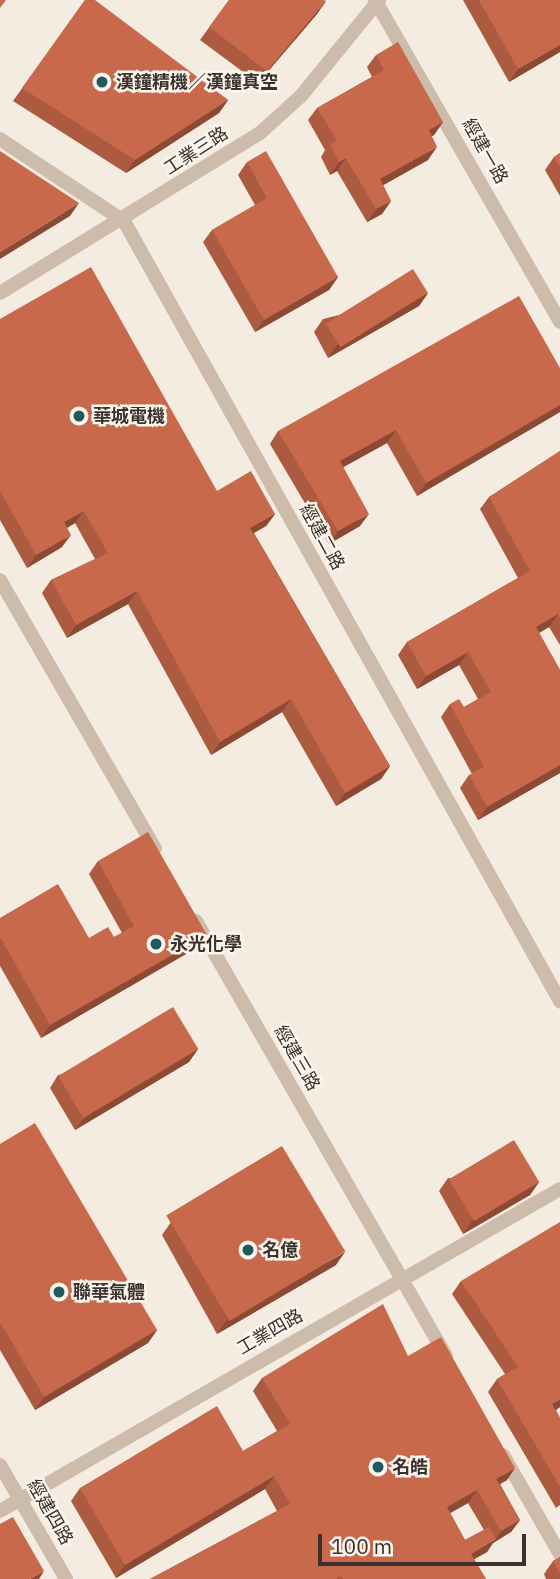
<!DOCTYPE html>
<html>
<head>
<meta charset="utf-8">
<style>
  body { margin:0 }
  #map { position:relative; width:560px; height:1579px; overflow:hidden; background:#f4ebe1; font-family:"IBM Plex Sans","Noto Sans TC",sans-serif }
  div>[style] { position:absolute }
  .street>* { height:14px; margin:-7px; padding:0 7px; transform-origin:7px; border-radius:7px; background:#cdbbac }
  .wall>* { inset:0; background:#ac5a40 }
  .shaded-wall>* { inset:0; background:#8c4a34 }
  .building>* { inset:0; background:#c8694b; transform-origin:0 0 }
  .dots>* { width:19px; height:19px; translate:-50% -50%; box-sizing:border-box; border:4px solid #fbf5ee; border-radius:50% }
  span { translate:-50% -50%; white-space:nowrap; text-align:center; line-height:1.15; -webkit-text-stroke:5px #fbf5ee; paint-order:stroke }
  .poi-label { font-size:18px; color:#3b302b; font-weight:700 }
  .left { translate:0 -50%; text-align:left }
  .street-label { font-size:18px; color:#3b302b }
  .scale { position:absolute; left:318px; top:1534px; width:208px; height:32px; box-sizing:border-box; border:4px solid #3b302b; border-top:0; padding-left:9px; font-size:21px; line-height:24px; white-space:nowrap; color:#3b302b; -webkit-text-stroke:5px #fbf5ee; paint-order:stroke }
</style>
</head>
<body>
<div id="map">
  <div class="street">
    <div style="left:375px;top:0;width:371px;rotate:60.1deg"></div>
    <div style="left:0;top:139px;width:149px;rotate:33.5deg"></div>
    <div style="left:124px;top:221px;width:894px;rotate:60.8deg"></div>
    <div style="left:0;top:293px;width:305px;rotate:-31.6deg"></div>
    <div style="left:260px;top:133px;width:55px;rotate:-42.1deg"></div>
    <div style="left:301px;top:96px;width:124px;rotate:-50.9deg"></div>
    <div style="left:0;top:580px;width:310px;rotate:60deg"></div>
    <div style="left:196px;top:921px;width:502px;rotate:60.11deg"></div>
    <div style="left:503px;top:1455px;width:114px;rotate:60.1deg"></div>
    <div style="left:0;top:1465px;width:132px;rotate:59.9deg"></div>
    <div style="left:0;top:1511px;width:646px;rotate:-29.9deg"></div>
  </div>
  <div class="wall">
    <div style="clip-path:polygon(85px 0,228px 100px,219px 113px,126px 173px,13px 101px)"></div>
    <div style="clip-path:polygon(229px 0,326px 1px,317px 14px,258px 83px,200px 40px)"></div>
    <div style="clip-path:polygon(463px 0,560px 0,560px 52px,509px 82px)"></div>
    <div style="clip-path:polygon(376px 55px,443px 122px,434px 135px,432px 136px,428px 160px,383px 185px,391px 201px,382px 214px,367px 222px,337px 171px,330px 175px,321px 157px,325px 150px,308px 120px,317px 108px,372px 77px,367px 67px)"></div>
    <div style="clip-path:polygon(560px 153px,560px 196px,545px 170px,554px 157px)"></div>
    <div style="clip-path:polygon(247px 162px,338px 277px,329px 290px,255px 332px,203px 242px,212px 230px,255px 205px,238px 175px)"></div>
    <div style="clip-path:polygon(428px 293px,419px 306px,328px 358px,314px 332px,323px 319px)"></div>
    <div style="clip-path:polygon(0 319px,217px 491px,275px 514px,266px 526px,254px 533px,390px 766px,381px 779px,336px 806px,282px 712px,211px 755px,128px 604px,67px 638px,42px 593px,51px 580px,95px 559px,75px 523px,67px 528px,62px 547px,27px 568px,0 520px)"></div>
    <div style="clip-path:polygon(560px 368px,560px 412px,417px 496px,387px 443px,343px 467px,360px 526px,329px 544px,270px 444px,278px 431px)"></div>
    <div style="clip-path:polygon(560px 451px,560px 645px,549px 627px,539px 633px,560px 670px,560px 773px,478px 820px,460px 788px,469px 775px,472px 774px,441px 717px,450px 704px,464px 707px,478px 699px,459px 665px,417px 689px,398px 655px,407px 642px,518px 578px,480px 509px,489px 497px)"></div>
    <div style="clip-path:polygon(98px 861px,198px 947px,41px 1038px,0 966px,0 918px,89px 938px,114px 937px,122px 933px,89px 874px)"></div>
    <div style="clip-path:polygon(198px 1049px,189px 1062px,75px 1130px,50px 1088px,58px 1075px)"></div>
    <div style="clip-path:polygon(0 1144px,157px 1330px,148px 1343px,35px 1410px,0 1350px)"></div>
    <div style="clip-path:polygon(448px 1178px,539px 1182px,530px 1195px,463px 1234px,439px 1191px)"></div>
    <div style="clip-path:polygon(171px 1222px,336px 1265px,217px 1334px,162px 1235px)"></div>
    <div style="clip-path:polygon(461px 1281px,560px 1407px,556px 1410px,560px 1418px,560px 1505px,556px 1508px,488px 1392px,497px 1379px,505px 1374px,452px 1294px)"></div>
    <div style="clip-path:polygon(evenodd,408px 1356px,507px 1480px,500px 1484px,520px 1520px,511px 1532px,493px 1543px,487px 1552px,474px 1559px,486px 1579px,150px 1579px,277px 1511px,265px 1489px,116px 1578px,71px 1501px,80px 1488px,243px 1451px,277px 1431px,253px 1391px,262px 1378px,408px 1356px,468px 1503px,484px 1530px,465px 1540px,450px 1513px,468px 1503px)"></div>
    <div style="clip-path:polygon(560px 1557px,560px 1579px,546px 1579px,544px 1574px,553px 1561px)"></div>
  </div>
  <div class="shaded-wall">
    <div style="clip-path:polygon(326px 1px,317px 14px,258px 83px,267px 71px)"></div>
    <div style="clip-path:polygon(560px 45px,560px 52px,509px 82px,518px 69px)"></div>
    <div style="clip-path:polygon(228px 100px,219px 113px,126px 173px,135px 160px)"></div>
    <div style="clip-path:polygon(443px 122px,434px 135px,420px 143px,429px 130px)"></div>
    <div style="clip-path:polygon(437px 147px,428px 160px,371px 192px,380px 179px)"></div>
    <div style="clip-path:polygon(346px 158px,337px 171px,330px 175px,339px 162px)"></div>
    <div style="clip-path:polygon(391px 201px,382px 214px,367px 222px,376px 209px)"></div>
    <div style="clip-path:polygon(79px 203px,70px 216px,0 259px,0 252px)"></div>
    <div style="clip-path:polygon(338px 277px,329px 290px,255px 332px,264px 320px)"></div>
    <div style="clip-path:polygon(428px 293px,419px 306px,328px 358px,337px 345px)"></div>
    <div style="clip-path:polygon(560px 405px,560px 412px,417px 496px,426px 483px)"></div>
    <div style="clip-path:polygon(396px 430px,387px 443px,331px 474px,340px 461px)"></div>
    <div style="clip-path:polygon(84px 511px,75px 523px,55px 535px,64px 522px)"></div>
    <div style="clip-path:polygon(275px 514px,266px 526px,241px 540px,250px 528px)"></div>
    <div style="clip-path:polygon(369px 514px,360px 526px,329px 544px,338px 531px)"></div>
    <div style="clip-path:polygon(71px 535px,62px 547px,27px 568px,36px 555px)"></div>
    <div style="clip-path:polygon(137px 591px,128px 604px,67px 638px,76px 625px)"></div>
    <div style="clip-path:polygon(558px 614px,549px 627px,527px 640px,536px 627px)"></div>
    <div style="clip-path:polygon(468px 652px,459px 665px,417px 689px,426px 676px)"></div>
    <div style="clip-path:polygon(291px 699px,282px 712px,211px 755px,220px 742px)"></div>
    <div style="clip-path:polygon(560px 765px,560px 773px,478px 820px,487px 807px)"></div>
    <div style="clip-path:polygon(390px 766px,381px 779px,336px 806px,345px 793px)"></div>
    <div style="clip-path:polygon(207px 935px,198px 947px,41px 1038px,50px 1025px)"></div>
    <div style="clip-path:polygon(198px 1049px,189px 1062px,75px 1130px,84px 1118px)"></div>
    <div style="clip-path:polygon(539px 1182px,530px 1195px,463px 1234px,472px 1221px)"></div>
    <div style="clip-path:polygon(345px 1252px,336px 1265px,217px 1334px,226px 1321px)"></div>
    <div style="clip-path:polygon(157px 1330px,148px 1343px,35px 1410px,44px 1397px)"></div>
    <div style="clip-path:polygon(560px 1399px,560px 1407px,543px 1417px,552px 1404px)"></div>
    <div style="clip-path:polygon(515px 1468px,507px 1480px,487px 1491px,496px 1479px)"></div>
    <div style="clip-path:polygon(274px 1476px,265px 1489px,116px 1578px,125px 1565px)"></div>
    <div style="clip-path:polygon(477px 1490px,468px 1503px,438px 1520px,447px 1507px)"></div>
    <div style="clip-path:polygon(520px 1520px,511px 1532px,493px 1543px,487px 1552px,462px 1566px,471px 1554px,495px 1540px,501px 1531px)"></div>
    <div style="clip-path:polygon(44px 1571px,39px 1579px,30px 1579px)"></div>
  </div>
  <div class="building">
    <div style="clip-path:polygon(0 0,6px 0,0 8px)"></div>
    <div style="clip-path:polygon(85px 0,95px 0,228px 100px,135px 160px,22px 88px)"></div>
    <div style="clip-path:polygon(229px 0,324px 0,326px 1px,267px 71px,209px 27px)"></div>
    <div style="clip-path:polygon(479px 0,560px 0,560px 45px,518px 69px)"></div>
    <div style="clip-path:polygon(398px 42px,443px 122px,429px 130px,437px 147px,380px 179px,391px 201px,376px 209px,346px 158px,339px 162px,330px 144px,337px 141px,317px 108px,384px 70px,376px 55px)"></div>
    <div style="clip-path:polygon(0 151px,79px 203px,0 252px)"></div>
    <div style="clip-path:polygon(266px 151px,338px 277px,264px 320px,212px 230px,267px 198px,247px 162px)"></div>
    <div style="clip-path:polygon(560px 153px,560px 167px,554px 157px)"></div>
    <div style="clip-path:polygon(91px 267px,217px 491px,251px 471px,275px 514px,250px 528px,390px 766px,345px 793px,291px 699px,220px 742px,137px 591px,76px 625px,51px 580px,108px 553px,84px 511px,64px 522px,71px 535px,36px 555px,0 491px,0 319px)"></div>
    <div style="left:413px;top:269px;width:28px;height:103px;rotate:58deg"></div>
    <div style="clip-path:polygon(519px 296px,560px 368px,560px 405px,426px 483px,396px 430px,340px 461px,369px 514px,338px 531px,278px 431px)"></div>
    <div style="clip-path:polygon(560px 451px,560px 618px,558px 614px,536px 627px,560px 670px,560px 765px,487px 807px,469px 775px,484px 767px,450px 704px,459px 699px,464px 707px,491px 692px,468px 652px,426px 676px,407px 642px,530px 571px,489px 497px)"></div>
    <div style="clip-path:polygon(148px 832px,207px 935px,50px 1025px,0 937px,0 918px,58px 884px,89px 938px,108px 927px,114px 937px,134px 926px,98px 861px)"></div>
    <div style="left:173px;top:1007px;width:49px;height:134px;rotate:59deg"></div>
    <div style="clip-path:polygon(35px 1123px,157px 1330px,44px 1397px,0 1322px,0 1144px)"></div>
    <div style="left:514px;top:1140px;width:49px;height:76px;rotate:59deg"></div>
    <div style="left:282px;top:1146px;width:123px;height:135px;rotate:59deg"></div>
    <div style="clip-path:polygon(560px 1222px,560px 1399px,552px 1404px,560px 1418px,560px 1487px,497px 1379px,518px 1367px,461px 1281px)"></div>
    <div style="clip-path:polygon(383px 1304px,408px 1356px,441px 1337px,515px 1468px,496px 1479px,520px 1520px,501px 1531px,477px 1490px,447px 1507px,465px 1540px,489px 1527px,496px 1539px,471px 1554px,486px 1579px,343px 1579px,341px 1576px,336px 1579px,150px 1579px,290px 1504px,274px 1476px,125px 1565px,80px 1488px,217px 1406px,243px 1451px,290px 1424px,262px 1378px)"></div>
    <div style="clip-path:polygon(13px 1517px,44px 1571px,30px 1579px,0 1579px,0 1524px)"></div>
    <div style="clip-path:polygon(560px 1557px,560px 1574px,553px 1561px)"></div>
  </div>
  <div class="dots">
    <div style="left:102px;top:82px;background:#1f5a5e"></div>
    <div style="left:79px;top:416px;background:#1f5a5e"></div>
    <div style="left:156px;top:944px;background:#1f5a5e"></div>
    <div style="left:248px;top:1250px;background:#1f5a5e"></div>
    <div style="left:59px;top:1292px;background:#1f5a5e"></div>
    <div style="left:378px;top:1467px;background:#1f5a5e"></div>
  </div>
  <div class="poi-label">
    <span class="left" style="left:116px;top:82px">漢鐘精機／漢鐘真空</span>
    <span class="left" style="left:93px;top:416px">華城電機</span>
    <span class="left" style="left:170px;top:944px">永光化學</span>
    <span class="left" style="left:262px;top:1250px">名億</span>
    <span class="left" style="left:73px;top:1292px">聯華氣體</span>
    <span class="left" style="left:392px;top:1467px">名皓</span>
  </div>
  <div class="street-label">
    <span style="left:196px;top:151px;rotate:-33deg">工業三路</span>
    <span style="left:485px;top:151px;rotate:60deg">經建一路</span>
    <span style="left:322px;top:537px;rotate:61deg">經建二路</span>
    <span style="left:297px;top:1058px;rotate:60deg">經建三路</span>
    <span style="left:270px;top:1332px;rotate:-30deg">工業四路</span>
    <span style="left:50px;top:1512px;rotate:60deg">經建四路</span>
  </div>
  <div class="scale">100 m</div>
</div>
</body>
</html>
